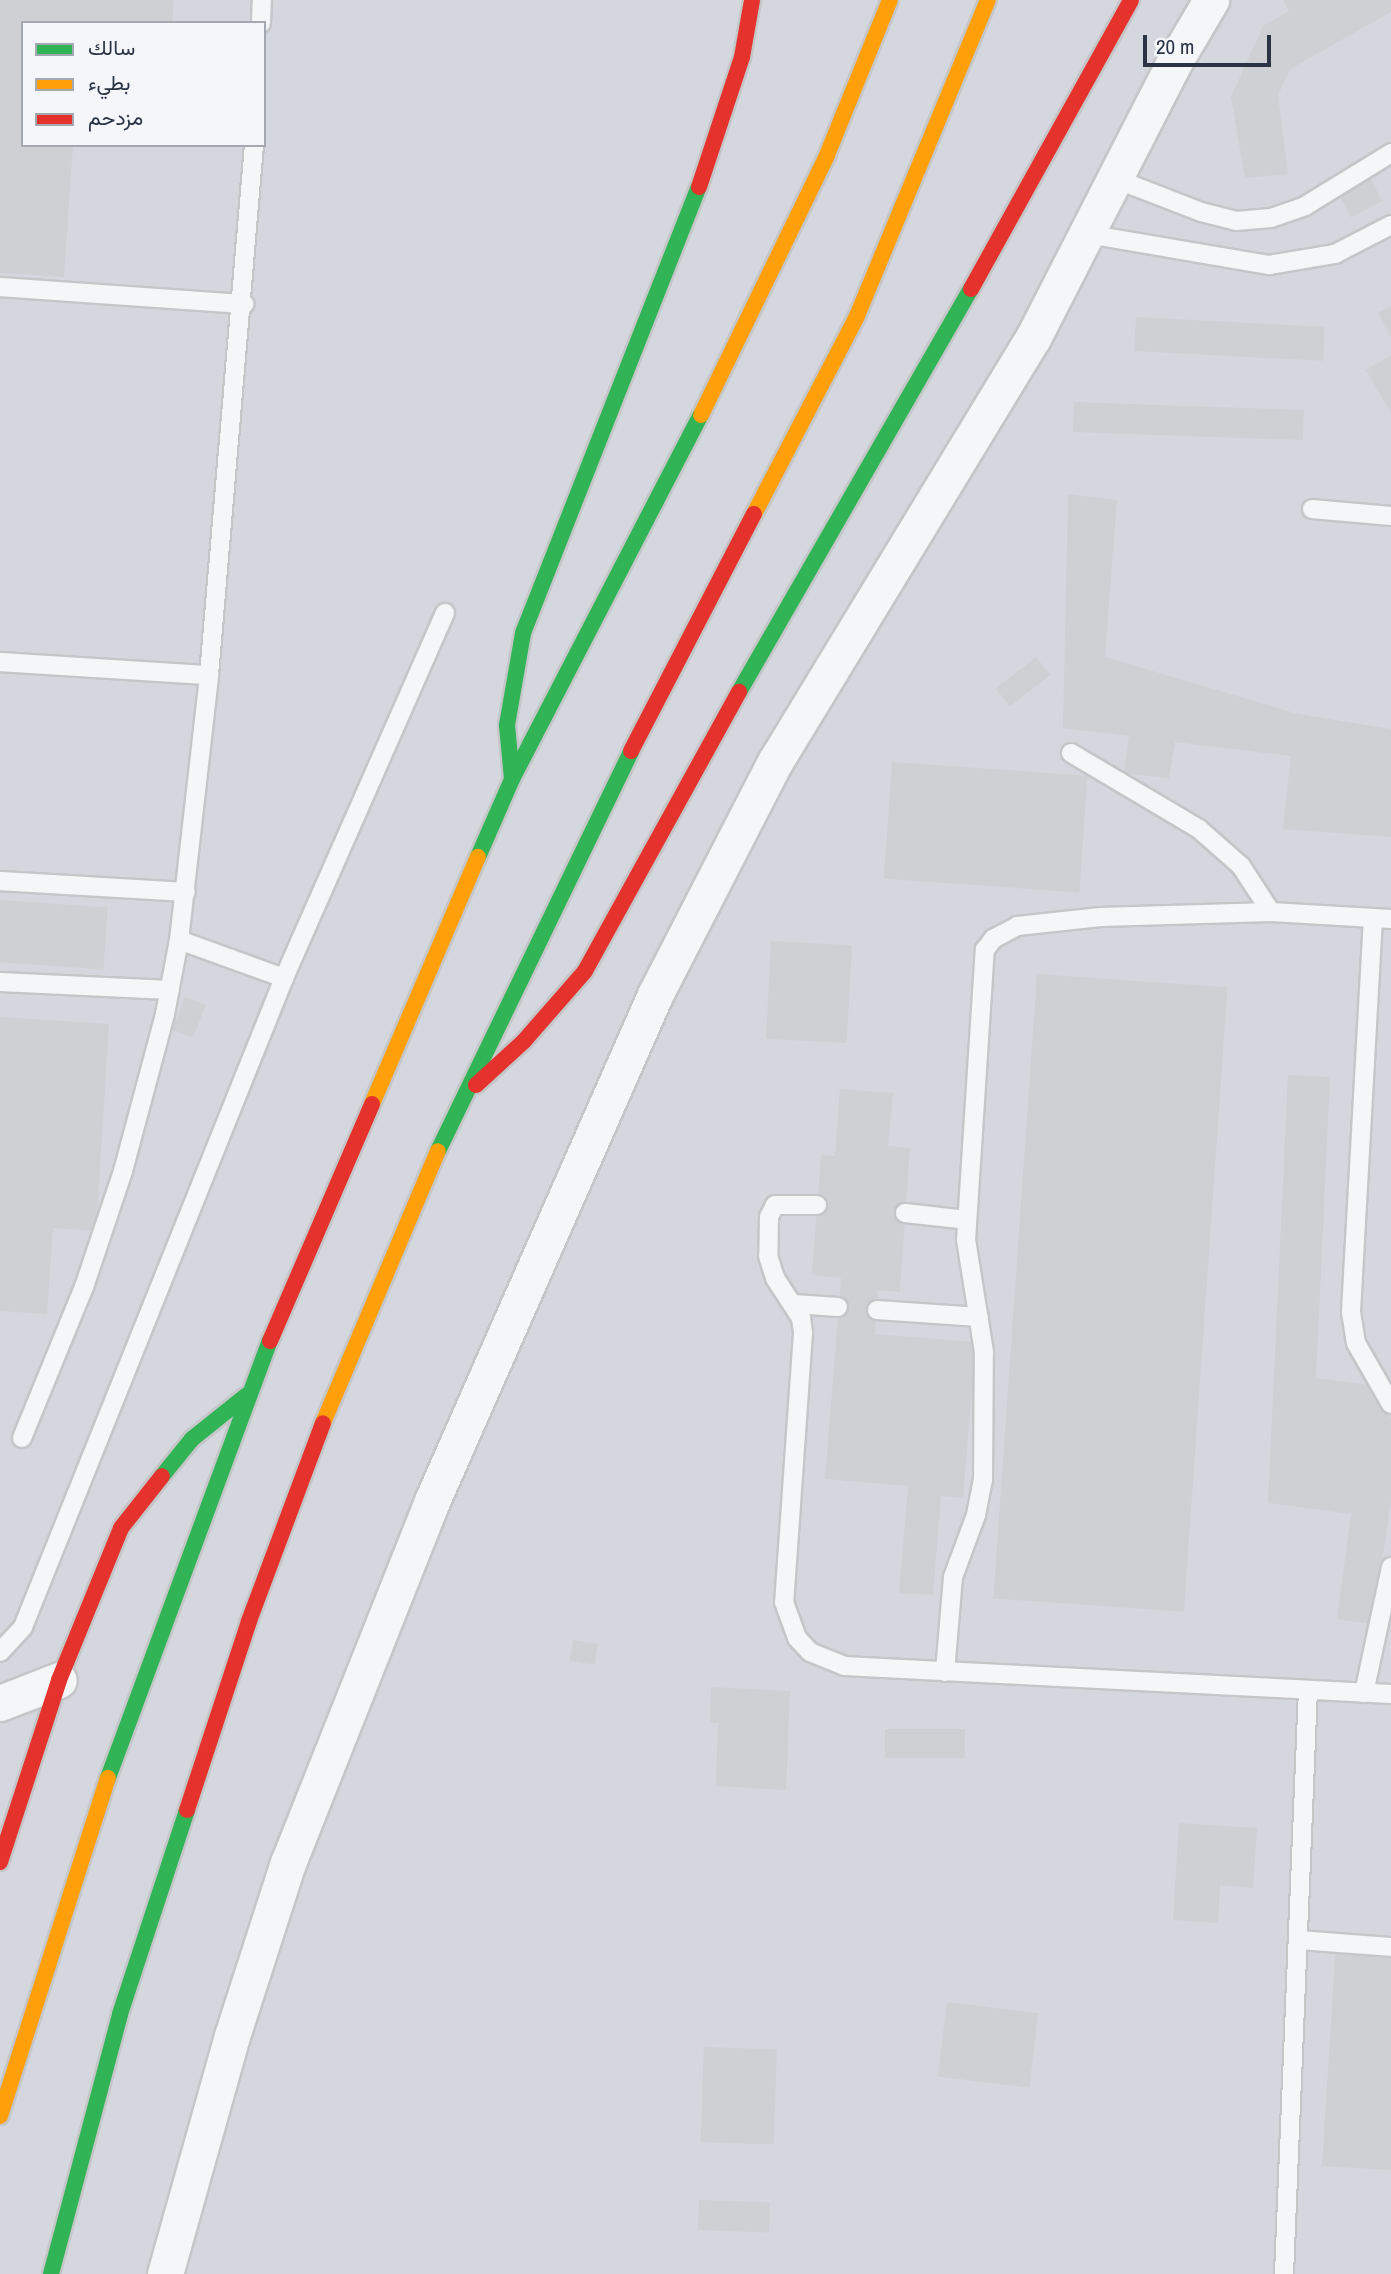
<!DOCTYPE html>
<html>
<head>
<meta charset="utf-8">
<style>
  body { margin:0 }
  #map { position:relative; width:1391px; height:2274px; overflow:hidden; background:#e6e8ea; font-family:"Archivo Narrow",Vazirmatn,sans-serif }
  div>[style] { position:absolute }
  .built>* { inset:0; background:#d4d7dd }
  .building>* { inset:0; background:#ced0d3; transform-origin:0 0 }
  .roads { filter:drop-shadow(2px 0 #c4c6c8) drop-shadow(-2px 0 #c4c6c8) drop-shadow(0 2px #c4c6c8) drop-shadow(0 -2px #c4c6c8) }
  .lane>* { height:18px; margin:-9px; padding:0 9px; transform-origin:9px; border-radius:9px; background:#f5f6f7 }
  .street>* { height:35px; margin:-17.5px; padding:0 17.5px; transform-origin:17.5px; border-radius:17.5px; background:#f5f6f7 }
  .fast>* { height:16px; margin:-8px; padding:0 8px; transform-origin:8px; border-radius:8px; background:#30b455 }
  .slow>* { height:16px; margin:-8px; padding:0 8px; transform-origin:8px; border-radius:8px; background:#ff9f0a }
  .jam>* { height:16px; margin:-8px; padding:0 8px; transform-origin:8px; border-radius:8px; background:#e5322d }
  span { translate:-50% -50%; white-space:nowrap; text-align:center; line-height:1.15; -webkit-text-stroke:7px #f4f6f9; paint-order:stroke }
  .legend { position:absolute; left:21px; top:21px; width:245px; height:126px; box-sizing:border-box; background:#f4f6f9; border:2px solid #a4a8b1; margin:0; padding:9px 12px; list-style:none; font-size:21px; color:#2b3445 }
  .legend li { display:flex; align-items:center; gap:14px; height:35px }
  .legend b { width:35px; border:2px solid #a4a8b1 }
  .scale { position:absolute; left:1143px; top:35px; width:128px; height:32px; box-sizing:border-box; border:4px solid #2b3445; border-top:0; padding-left:9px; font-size:21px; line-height:24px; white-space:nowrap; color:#2b3445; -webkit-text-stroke:5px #f4f6f9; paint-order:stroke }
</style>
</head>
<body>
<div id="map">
  <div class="built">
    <div style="clip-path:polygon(evenodd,0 0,1391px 0,1391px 2274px,0 2274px,0 0,23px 23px,264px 23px,264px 145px,23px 145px,23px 23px)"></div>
  </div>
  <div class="building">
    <div style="clip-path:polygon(0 0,174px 0,172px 23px,23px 23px,23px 145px,73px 145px,64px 277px,0 273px)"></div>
    <div style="clip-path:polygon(1283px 0,1391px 0,1391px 12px,1290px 69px,1278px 95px,1288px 174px,1245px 178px,1231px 97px,1263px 26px,1289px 11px)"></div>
    <div style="left:1370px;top:178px;width:26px;height:35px;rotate:62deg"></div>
    <div style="clip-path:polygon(1391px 306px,1391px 337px,1378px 313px)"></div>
    <div style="left:1136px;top:317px;width:189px;height:34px;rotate:3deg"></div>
    <div style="clip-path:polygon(1391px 355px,1391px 413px,1366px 370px)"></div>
    <div style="left:1074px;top:402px;width:230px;height:30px;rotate:2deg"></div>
    <div style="clip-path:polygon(1068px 494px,1117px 500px,1105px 657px,1298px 714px,1391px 729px,1391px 837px,1283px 829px,1291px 756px,1175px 742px,1169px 778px,1124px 773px,1129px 736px,1063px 728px)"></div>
    <div style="left:1036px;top:657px;width:23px;height:51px;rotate:52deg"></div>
    <div style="left:892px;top:762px;width:196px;height:117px;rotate:4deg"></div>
    <div style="left:0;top:900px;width:108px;height:62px;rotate:4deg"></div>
    <div style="left:771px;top:941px;width:81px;height:98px;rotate:3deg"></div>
    <div style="left:1037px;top:974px;width:191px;height:626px;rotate:4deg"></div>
    <div style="left:185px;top:997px;width:22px;height:35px;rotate:21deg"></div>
    <div style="clip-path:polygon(0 1017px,109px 1024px,96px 1231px,53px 1228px,47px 1314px,0 1311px)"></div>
    <div style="clip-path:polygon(1288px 1075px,1330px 1077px,1316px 1378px,1376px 1386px,1391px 1419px,1391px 1501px,1373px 1624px,1337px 1619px,1351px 1514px,1268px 1503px)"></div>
    <div style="clip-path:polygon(840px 1089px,893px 1093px,888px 1146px,910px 1148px,900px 1292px,878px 1290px,875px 1334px,976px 1342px,963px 1498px,941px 1496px,933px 1595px,899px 1593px,908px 1486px,825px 1479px,841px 1278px,812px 1275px,821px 1155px,835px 1156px)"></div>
    <div style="left:573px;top:1640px;width:25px;height:21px;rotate:9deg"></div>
    <div style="clip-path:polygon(711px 1687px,790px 1691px,786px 1790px,716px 1786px,718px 1723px,710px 1723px)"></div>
    <div style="left:885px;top:1729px;width:80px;height:29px"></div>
    <div style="clip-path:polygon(1179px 1823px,1257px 1828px,1253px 1888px,1220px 1885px,1218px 1923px,1173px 1920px)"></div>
    <div style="clip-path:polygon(1336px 1943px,1391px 1947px,1391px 2170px,1322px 2166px)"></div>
    <div style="left:947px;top:2002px;width:92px;height:75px;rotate:7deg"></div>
    <div style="left:704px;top:2047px;width:73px;height:95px;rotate:2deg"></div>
    <div style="left:699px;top:2200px;width:71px;height:30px;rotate:2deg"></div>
  </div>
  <div class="roads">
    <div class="lane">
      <div style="left:261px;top:23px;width:23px;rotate:-88deg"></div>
      <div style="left:1116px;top:179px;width:91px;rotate:21.2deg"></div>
      <div style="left:1201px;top:212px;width:36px;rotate:14deg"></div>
      <div style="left:1236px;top:221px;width:35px;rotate:-5deg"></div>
      <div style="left:1271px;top:218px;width:36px;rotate:-19deg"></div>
      <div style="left:1305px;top:206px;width:101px;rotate:-31.6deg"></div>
      <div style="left:1087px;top:234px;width:185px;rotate:9.7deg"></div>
      <div style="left:1269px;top:265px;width:67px;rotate:-9.5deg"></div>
      <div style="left:1335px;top:254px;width:63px;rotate:-27.4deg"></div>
      <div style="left:0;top:287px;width:245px;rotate:4deg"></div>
      <div style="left:1312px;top:509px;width:79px;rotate:5.1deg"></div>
      <div style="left:0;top:662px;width:209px;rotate:3.6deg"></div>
      <div style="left:1071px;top:753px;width:149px;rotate:30.7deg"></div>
      <div style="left:1199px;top:829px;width:56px;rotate:41.4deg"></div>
      <div style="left:1241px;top:866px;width:55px;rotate:56.9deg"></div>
      <div style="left:0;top:881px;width:186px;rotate:3.4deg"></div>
      <div style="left:1373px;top:918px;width:395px;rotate:93.2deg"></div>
      <div style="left:1351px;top:1312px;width:31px;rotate:81deg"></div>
      <div style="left:1356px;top:1343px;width:70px;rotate:60.2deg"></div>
      <div style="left:179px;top:940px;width:112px;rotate:19.9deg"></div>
      <div style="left:0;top:982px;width:170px;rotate:2.7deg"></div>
      <div style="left:817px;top:1205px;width:42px;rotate:180deg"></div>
      <div style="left:775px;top:1205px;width:13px;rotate:117deg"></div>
      <div style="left:769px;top:1217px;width:39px;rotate:91deg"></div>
      <div style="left:768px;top:1256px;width:23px;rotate:72deg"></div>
      <div style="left:775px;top:1278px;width:48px;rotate:57deg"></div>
      <div style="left:801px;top:1318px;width:15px;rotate:82deg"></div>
      <div style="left:803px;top:1333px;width:270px;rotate:94deg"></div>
      <div style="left:784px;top:1602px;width:38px;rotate:70deg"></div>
      <div style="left:797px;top:1638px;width:19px;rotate:47deg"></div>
      <div style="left:810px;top:1652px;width:37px;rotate:22deg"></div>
      <div style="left:844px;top:1666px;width:548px;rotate:2.93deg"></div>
      <div style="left:905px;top:1213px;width:62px;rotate:6.4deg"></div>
      <div style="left:794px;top:1304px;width:44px;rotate:3.9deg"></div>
      <div style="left:877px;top:1310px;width:102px;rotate:3.9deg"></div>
      <div style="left:22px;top:1438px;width:163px;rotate:-67.7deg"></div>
      <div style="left:84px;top:1287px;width:122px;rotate:-71.4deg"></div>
      <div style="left:123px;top:1171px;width:163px;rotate:-75deg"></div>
      <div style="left:165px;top:1014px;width:75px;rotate:-79.3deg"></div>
      <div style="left:179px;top:940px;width:267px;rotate:-83.5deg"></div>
      <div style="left:209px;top:675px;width:532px;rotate:-85.15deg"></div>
      <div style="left:0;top:1652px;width:34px;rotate:-47deg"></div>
      <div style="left:23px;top:1627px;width:700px;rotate:-68.09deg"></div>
      <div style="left:284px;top:978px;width:399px;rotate:-66.2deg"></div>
      <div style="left:945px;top:1672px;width:95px;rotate:-85.2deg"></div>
      <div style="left:953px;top:1577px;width:66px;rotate:-69.6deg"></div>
      <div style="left:976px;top:1515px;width:36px;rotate:-79deg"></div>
      <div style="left:983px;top:1480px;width:128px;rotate:-89.6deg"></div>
      <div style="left:984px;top:1352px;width:113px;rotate:-99.1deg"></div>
      <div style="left:966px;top:1240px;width:291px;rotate:-86.3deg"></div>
      <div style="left:985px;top:950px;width:14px;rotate:-54deg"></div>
      <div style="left:993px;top:939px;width:27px;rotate:-28deg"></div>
      <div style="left:1017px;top:926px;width:84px;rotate:-6.1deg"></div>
      <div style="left:1101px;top:917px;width:170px;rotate:-1.7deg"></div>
      <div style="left:1271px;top:912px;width:120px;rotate:3.3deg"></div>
      <div style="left:1364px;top:1693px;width:129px;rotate:-77.9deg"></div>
      <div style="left:1298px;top:1940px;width:93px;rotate:4.3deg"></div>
      <div style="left:1284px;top:2274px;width:584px;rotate:-87.65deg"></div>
    </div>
    <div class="street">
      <div style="left:0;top:1703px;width:63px;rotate:-21.3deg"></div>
      <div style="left:165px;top:2274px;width:247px;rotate:-74.3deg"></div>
      <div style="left:232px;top:2036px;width:182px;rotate:-72.1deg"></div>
      <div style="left:288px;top:1863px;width:390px;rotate:-68.3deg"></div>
      <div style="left:432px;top:1501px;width:553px;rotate:-66.22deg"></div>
      <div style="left:655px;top:995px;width:262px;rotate:-62.8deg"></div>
      <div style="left:775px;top:762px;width:496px;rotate:-58.7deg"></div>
      <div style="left:1033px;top:338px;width:305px;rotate:-62.9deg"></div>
      <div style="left:1172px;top:66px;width:77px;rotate:-59.4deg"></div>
    </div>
    <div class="fast">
      <div style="left:739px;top:692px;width:465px;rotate:-60.1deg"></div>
      <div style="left:512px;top:779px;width:54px;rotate:-95.3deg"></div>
      <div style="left:507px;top:725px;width:93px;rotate:-80.1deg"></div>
      <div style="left:523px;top:633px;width:479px;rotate:-68.5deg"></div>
      <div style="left:478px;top:857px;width:85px;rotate:-66.4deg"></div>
      <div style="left:512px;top:779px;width:410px;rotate:-62.6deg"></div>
      <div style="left:438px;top:1151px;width:444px;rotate:-64.2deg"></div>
      <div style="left:162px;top:1476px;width:48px;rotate:-51deg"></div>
      <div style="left:192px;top:1439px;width:70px;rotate:-38.7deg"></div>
      <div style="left:108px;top:1778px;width:466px;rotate:-69.7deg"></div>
      <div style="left:51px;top:2274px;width:269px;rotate:-75.1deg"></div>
      <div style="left:120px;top:2014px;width:215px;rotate:-71.8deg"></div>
    </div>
    <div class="slow">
      <div style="left:701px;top:415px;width:289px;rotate:-64.1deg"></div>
      <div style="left:827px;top:155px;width:167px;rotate:-67.9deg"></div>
      <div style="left:754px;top:514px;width:223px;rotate:-62.5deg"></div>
      <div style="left:857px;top:316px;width:342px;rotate:-67.5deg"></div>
      <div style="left:372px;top:1104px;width:269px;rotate:-66.8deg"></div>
      <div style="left:323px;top:1423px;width:295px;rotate:-67.1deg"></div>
      <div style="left:0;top:2116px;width:355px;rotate:-72.3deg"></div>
    </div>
    <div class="jam">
      <div style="left:699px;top:187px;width:137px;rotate:-71.7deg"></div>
      <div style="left:742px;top:57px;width:58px;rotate:-80deg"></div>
      <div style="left:971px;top:289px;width:330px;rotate:-61deg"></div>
      <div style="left:631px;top:751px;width:267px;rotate:-62.6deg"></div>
      <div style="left:476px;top:1085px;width:65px;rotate:-42.5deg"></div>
      <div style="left:524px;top:1041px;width:93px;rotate:-48.9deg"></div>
      <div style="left:585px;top:971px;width:319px;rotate:-61.1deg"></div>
      <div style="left:270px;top:1341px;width:258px;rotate:-66.7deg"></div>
      <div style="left:187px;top:1810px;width:199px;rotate:-71.8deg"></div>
      <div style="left:249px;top:1621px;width:211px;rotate:-69.5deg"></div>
      <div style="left:0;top:1862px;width:191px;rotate:-72deg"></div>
      <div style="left:59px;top:1680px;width:164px;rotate:-67.8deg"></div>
      <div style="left:121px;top:1528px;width:66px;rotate:-51.7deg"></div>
    </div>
  </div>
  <ul class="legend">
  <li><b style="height:9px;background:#30b455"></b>سالك</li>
  <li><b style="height:9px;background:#ff9f0a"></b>بطيء</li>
  <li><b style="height:9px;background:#e5322d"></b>مزدحم</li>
  </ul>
  <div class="scale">20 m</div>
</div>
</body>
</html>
